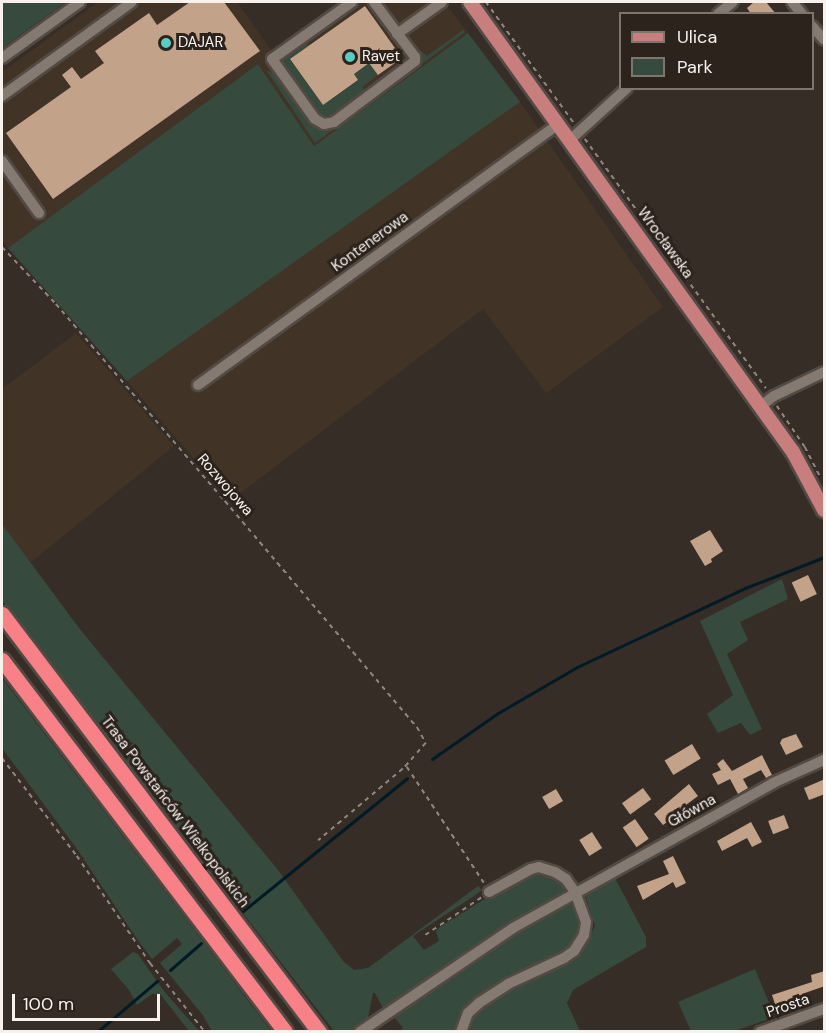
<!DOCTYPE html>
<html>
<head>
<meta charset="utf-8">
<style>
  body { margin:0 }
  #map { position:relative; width:826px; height:1033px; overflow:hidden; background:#362d26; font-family:"DM Sans",sans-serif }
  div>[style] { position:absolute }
  .built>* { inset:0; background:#423327 }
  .green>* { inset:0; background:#374a3e }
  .stream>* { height:3px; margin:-1.5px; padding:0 1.5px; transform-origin:1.5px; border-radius:1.5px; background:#001b25 }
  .building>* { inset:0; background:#c2a38a; transform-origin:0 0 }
  .path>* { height:1.5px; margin-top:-0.75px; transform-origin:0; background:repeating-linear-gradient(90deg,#8f8781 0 4.5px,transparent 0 9px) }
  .roads { filter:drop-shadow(2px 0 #524a43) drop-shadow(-2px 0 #524a43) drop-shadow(0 2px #524a43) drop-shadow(0 -2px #524a43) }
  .minor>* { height:10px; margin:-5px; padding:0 5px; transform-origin:5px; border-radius:5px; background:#857a71 }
  .major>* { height:14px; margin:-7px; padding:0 7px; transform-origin:7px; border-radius:7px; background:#c97e7e }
  .highway>* { height:15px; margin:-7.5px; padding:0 7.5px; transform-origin:7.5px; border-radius:7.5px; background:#f78186 }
  .dots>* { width:16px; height:16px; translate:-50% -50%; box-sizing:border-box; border:3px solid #2c231c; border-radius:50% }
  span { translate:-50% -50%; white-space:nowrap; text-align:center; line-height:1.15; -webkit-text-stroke:6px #2c231c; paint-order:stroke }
  .poi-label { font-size:15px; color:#f8f1ec }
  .left { translate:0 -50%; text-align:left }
  .street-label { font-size:15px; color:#f8f1ec }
  .frame { position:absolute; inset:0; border:3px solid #f8f1ec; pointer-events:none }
  .legend { position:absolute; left:619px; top:12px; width:195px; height:78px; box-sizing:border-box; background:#2c231c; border:2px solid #7e756f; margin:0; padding:8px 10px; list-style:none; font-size:18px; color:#f8f1ec }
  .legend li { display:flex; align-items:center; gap:12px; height:30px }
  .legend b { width:30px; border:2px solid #7e756f }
  .scale { position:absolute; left:12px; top:994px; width:148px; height:27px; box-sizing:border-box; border:3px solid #f8f1ec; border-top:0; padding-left:8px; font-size:18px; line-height:21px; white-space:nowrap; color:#f8f1ec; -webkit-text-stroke:4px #2c231c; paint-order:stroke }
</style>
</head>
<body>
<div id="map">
  <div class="built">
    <div style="clip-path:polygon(98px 2px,237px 2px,273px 53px,343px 2px,444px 2px,468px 33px,314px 146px,258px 64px,8px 248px,2px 241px,2px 72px)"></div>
    <div style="clip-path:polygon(520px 102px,663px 307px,546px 393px,483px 309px,230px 501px,127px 381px)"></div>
    <div style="clip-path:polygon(76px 333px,174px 446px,30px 563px,2px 524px,2px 389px)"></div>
  </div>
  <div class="green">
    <div style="clip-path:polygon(2px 2px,66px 2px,2px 48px)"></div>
    <div style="clip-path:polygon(463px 30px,465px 32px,315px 143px,267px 71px,277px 74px,313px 124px,326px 129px,420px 59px,421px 51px,427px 56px)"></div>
    <div style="clip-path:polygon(468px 33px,520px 102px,127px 381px,8px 248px,258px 64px,314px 146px)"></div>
    <div style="clip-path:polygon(305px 40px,309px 45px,290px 60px,323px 105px,358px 81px,354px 74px,369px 63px,378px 75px,362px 87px,366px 93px,329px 117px,318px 115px,281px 63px,282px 58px)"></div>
    <div style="clip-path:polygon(2px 524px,79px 628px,278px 870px,343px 961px,354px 970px,368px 968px,478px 886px,482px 890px,474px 896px,413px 936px,424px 950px,439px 941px,436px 931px,440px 927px,526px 873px,549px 873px,564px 885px,564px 892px,504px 926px,383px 1008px,375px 993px,373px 993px,368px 1018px,375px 1030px,384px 1031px,334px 1031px,2px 601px)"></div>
    <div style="clip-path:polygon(782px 579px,788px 599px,740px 622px,748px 640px,727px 654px,762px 729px,750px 735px,741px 723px,718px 733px,707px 714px,733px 695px,700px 621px)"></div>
    <div style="clip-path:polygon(2px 678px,203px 941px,271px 1031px,212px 1031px,202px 1014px,160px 963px,182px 944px,177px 938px,152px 959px,137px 939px,77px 849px,2px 748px)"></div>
    <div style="clip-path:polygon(615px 878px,646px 937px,646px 947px,573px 990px,567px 1003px,580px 1031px,467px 1032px,468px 1024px,476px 1010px,508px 989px,568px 961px,584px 947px,595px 926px,585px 895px)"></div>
    <div style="clip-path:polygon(571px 902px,576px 904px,580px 919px,578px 938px,573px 947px,475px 1003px,459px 1031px,399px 1031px,403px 1028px,394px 1017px,512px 935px)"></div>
    <div style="clip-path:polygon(133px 952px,138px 954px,163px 990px,199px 1031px,189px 1031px,160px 994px,152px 994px,137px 1005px,129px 990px,111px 969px)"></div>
    <div style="clip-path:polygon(755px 969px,775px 1017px,735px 1031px,691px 1031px,678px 1002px)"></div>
  </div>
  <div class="stream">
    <div style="left:432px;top:759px;width:80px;rotate:-34.9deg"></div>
    <div style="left:498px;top:713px;width:91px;rotate:-30.2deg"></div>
    <div style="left:577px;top:667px;width:186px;rotate:-25.2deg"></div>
    <div style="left:745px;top:588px;width:85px;rotate:-21.4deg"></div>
    <div style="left:243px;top:911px;width:211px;rotate:-39deg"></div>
    <div style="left:170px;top:970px;width:41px;rotate:-41.1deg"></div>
    <div style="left:97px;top:1032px;width:79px;rotate:-40.4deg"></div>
  </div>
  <div class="building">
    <div style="clip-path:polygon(190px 2px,224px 2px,260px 51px,53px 199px,6px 133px,71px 87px,62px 75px,72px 67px,81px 79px,104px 63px,95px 51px,149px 13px,157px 25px)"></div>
    <div style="clip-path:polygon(754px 2px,766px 2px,776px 14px,751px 14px,747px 8px)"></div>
    <div style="clip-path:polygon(365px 6px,402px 58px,378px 75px,369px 63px,354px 74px,358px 80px,323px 105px,290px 59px)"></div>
    <div style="clip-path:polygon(710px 530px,723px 551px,711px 559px,712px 562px,705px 566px,690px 541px)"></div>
    <div style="left:808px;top:575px;width:21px;height:18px;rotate:65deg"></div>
    <div style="clip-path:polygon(796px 734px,803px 747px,786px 755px,780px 743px,782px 739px)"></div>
    <div style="left:692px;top:744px;width:17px;height:32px;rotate:59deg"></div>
    <div style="clip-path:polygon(762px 755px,772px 775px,766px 778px,761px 770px,743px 779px,748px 788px,738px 794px,730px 779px,718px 785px,712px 774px,721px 770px,717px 764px,723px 759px,732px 771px)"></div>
    <div style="clip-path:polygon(825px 779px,825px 794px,809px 800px,804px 788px)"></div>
    <div style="clip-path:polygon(689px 784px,698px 796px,671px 816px,673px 818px,663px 825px,654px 814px)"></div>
    <div style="left:643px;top:788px;width:14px;height:26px;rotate:54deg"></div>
    <div style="left:556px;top:789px;width:14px;height:16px;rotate:60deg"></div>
    <div style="left:784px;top:815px;width:14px;height:17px;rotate:69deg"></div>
    <div style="left:635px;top:819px;width:24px;height:15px;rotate:55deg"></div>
    <div style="clip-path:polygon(751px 822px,762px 842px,752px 847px,747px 838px,722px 851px,717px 841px)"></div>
    <div style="left:592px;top:832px;width:19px;height:15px;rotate:58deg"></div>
    <div style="clip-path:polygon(673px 856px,686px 883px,676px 888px,673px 882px,643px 900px,637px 886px,669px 874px,663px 861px)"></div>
    <div style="clip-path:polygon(825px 971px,825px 986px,802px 994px,803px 998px,776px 1007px,772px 995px,812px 982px,811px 975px)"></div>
  </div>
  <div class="path">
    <div style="left:486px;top:2px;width:150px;rotate:54deg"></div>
    <div style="left:585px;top:139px;width:308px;rotate:54deg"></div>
    <div style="left:2px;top:247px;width:79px;rotate:46.5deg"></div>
    <div style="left:56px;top:304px;width:260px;rotate:49.4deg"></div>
    <div style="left:225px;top:501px;width:297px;rotate:49.7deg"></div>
    <div style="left:417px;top:727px;width:18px;rotate:61deg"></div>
    <div style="left:426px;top:743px;width:35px;rotate:131deg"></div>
    <div style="left:403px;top:769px;width:111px;rotate:139.7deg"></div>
    <div style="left:777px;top:406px;width:50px;rotate:55.7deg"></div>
    <div style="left:805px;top:447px;width:35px;rotate:63deg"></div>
    <div style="left:2px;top:758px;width:123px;rotate:52.6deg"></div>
    <div style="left:77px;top:856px;width:130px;rotate:55.7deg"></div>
    <div style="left:150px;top:963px;width:88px;rotate:51.4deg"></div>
    <div style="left:407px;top:767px;width:139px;rotate:56.4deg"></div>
    <div style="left:425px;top:935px;width:69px;rotate:-33.7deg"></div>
  </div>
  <div class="roads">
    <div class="minor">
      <div style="left:352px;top:2px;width:98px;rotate:144.5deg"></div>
      <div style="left:272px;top:59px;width:74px;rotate:54.4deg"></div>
      <div style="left:315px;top:119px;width:10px;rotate:29deg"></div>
      <div style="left:324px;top:124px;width:10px;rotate:-11deg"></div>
      <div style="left:334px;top:122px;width:101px;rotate:-37deg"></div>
      <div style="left:415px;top:61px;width:4px;rotate:-90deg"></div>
      <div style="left:415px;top:57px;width:69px;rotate:-126.7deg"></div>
      <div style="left:792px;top:2px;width:16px;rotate:50deg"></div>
      <div style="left:718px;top:14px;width:19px;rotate:-39deg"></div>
      <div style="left:812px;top:26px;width:18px;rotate:49deg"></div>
      <div style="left:397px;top:34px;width:55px;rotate:-35.4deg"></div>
      <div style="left:2px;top:58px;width:96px;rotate:-35.7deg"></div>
      <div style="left:2px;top:96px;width:160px;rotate:-35.9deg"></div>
      <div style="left:570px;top:140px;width:77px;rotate:-42.4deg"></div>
      <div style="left:2px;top:161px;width:64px;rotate:54.6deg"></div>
      <div style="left:198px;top:385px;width:445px;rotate:-35.9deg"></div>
      <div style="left:761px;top:406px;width:16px;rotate:-38deg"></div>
      <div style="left:774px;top:396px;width:55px;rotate:-25.6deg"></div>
      <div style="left:360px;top:1032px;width:185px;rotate:-34.2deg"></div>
      <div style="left:513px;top:928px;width:298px;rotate:-29.1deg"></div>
      <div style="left:773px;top:783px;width:56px;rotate:-24.3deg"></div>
      <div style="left:461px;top:1032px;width:20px;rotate:-70deg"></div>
      <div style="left:468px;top:1013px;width:15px;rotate:-42deg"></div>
      <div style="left:479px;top:1003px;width:35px;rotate:-33deg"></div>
      <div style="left:508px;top:984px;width:62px;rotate:-24.9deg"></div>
      <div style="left:564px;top:958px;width:12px;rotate:-35deg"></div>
      <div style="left:574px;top:951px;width:19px;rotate:-58deg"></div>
      <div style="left:584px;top:935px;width:13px;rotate:-81deg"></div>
      <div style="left:586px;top:922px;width:32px;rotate:-110deg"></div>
      <div style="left:575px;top:892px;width:16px;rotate:-125deg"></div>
      <div style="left:566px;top:879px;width:13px;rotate:-148deg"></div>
      <div style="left:555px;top:872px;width:17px;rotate:-163deg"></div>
      <div style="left:539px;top:867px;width:8px;rotate:166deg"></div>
      <div style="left:531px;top:869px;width:48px;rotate:151.3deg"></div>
      <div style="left:760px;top:1032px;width:68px;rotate:-19.8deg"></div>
    </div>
    <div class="major">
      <div style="left:470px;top:2px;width:554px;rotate:54.33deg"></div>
      <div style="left:793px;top:452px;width:66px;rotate:61.9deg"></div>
    </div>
    <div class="highway">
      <div style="left:2px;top:614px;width:525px;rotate:52.82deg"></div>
      <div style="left:2px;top:660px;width:467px;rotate:52.7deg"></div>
    </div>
  </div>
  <div class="dots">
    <div style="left:166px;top:43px;background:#57cec1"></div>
    <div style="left:350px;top:57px;background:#57cec1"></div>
  </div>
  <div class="poi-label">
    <span class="left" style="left:178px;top:43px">DAJAR</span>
    <span class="left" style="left:362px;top:57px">Ravet</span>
  </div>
  <div class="street-label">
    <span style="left:370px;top:242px;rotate:-36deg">Kontenerowa</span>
    <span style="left:665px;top:243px;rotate:54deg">Wrocławska</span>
    <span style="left:225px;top:485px;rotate:49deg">Rozwojowa</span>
    <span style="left:692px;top:811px;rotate:-29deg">Główna</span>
    <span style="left:175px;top:812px;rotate:53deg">Trasa Powstańców Wielkopolskich</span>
    <span style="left:788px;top:1006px;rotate:-19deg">Prosta</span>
  </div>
  <div class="frame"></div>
  <ul class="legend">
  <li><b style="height:8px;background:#c97e7e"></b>Ulica</li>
  <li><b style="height:16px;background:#374a3e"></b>Park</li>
  </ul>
  <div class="scale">100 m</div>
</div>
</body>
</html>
